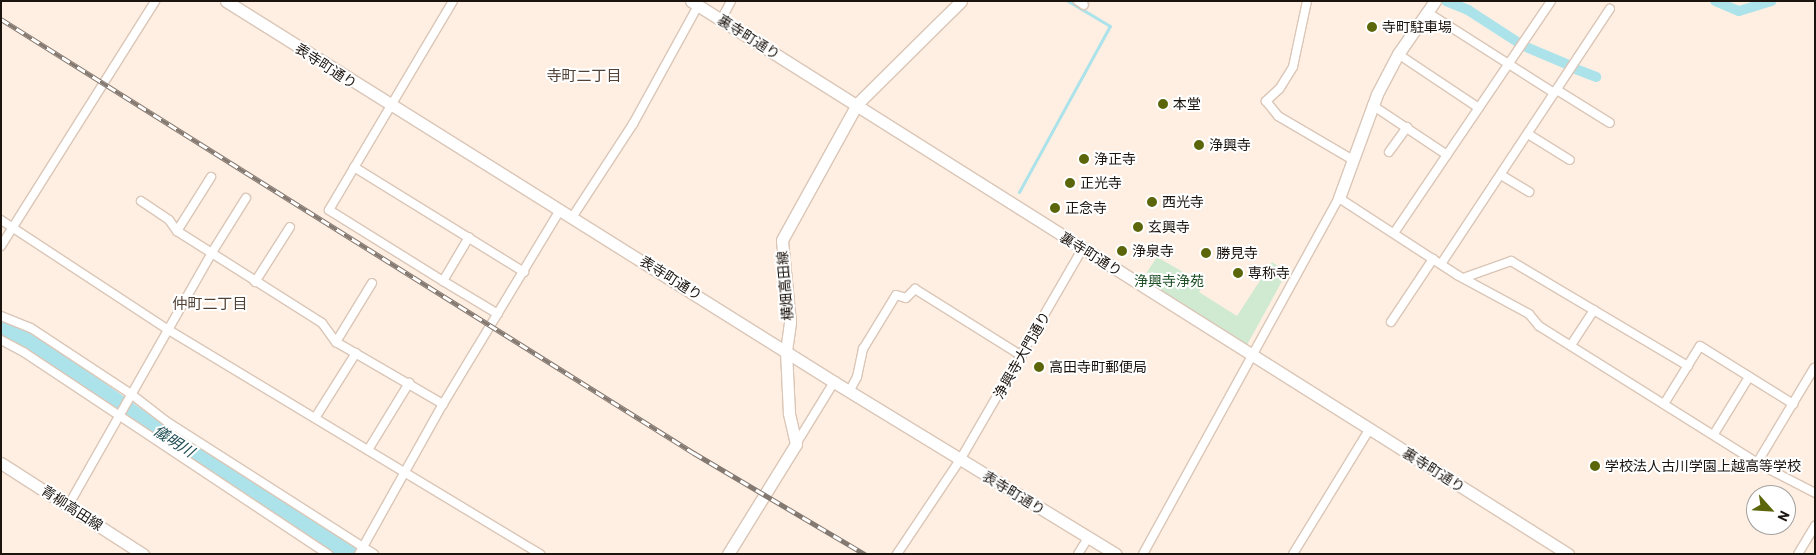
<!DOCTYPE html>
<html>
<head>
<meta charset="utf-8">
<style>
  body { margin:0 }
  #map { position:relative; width:1816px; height:555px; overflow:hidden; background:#ffefe2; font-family:Barlow,"Noto Sans JP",sans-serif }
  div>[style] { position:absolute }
  .green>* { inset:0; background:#d0e9d1 }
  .stream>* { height:3px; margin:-1.5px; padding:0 1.5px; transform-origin:1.5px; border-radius:1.5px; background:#ace3ea }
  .canal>* { height:10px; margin:-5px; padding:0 5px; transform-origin:5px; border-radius:5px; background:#ace3ea }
  .river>* { height:18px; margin:-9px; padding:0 9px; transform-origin:9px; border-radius:9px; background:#ace3ea }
  .roads { filter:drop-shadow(1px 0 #dac6b7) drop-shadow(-1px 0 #dac6b7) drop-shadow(0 1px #dac6b7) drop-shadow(0 -1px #dac6b7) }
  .street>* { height:8px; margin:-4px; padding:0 4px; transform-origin:4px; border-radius:4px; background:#fff }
  .secondary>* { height:11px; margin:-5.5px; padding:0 5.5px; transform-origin:5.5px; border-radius:5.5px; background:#fff }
  .rail>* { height:5px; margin-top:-2.5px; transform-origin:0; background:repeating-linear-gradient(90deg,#fff 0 9px,#847971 0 18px); box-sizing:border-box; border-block:1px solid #847971 }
  .dots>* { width:14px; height:14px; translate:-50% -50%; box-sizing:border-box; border:2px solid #fff; border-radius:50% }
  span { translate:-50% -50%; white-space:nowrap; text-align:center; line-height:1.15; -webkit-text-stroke:4px #fff; paint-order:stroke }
  .poi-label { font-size:14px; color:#1b140f }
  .left { translate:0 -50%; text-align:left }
  .street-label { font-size:14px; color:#1b140f }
  .park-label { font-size:14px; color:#1d4e24 }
  .neighbourhood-label { font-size:15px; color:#524135 }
  .water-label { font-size:15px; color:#1b4b51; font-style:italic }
  .frame { position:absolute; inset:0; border:2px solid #1b140f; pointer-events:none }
  .north { position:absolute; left:1746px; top:485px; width:50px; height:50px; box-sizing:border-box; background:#fff; border:1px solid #a4a19f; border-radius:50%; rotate:116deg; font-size:14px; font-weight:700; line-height:20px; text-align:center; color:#1b140f }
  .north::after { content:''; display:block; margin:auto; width:18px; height:22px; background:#5b660a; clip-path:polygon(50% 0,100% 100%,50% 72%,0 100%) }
</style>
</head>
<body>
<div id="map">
  <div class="green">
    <div style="clip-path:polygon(1157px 257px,1204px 284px,1199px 292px,1237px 316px,1272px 262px,1287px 272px,1247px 345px,1141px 281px)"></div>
  </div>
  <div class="stream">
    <div style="left:1019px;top:192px;width:189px;rotate:-61.3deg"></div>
    <div style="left:1110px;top:26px;width:49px;rotate:-149.2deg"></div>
  </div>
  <div class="canal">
    <div style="left:1446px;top:1px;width:24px;rotate:22deg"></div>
    <div style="left:1468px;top:10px;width:61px;rotate:32.9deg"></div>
    <div style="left:1715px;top:1px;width:26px;rotate:23deg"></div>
    <div style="left:1739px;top:11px;width:34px;rotate:-17deg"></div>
    <div style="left:1524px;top:46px;width:49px;rotate:22.9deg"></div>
    <div style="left:1573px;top:68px;width:25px;rotate:21deg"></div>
  </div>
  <div class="river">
    <div style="left:1px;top:327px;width:37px;rotate:27deg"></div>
    <div style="left:34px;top:344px;width:158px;rotate:35.2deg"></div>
    <div style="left:163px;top:435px;width:221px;rotate:32.6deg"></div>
  </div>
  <div class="roads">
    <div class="street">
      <div style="left:453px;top:1px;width:243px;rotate:120.7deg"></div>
      <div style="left:329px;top:210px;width:134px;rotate:31.9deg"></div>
      <div style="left:443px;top:281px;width:51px;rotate:-59.4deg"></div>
      <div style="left:1078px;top:1px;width:7px;rotate:34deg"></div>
      <div style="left:1307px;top:1px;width:67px;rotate:102deg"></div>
      <div style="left:1293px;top:67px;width:26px;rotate:122deg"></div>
      <div style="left:1279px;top:89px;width:18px;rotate:137deg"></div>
      <div style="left:1266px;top:101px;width:19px;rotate:51deg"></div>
      <div style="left:1278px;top:116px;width:87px;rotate:30.4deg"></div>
      <div style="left:1427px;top:12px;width:151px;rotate:32.5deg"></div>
      <div style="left:721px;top:20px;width:21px;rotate:-62deg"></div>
      <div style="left:1398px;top:54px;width:97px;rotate:33.7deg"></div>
      <div style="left:1557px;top:90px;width:62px;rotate:31.9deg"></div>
      <div style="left:1372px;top:105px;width:90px;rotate:33.7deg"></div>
      <div style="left:1528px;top:134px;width:49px;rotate:31.8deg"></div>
      <div style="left:1389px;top:152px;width:31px;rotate:-54deg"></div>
      <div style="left:354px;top:167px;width:200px;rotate:31.7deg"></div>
      <div style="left:1501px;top:175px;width:33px;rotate:31deg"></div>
      <div style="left:141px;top:201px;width:34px;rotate:34deg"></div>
      <div style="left:169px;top:220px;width:14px;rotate:54deg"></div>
      <div style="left:177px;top:231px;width:172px;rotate:32.4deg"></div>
      <div style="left:322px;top:323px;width:24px;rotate:54deg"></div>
      <div style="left:336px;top:342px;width:124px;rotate:30.1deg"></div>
      <div style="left:573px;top:216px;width:110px;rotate:-56.9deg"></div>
      <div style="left:633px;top:124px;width:135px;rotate:-61.2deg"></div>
      <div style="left:1px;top:220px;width:199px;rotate:33.3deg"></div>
      <div style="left:167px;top:329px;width:436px;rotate:31.1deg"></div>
      <div style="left:177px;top:231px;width:64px;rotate:-57.8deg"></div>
      <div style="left:1394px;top:233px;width:280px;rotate:-55.9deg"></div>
      <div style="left:1px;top:246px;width:289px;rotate:-57.8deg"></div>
      <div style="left:1441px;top:264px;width:306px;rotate:-56.5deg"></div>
      <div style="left:1466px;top:277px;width:48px;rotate:-19.6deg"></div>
      <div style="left:1511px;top:261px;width:206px;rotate:30.7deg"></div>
      <div style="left:443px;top:281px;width:64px;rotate:31deg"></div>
      <div style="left:255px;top:282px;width:65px;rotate:-57.5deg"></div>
      <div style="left:1px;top:316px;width:32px;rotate:22deg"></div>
      <div style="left:31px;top:328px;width:120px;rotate:33.4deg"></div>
      <div style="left:131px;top:394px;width:44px;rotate:37.6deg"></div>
      <div style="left:166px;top:421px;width:247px;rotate:32.6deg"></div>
      <div style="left:1391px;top:322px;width:76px;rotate:-56.3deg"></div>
      <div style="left:1px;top:340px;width:27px;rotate:28deg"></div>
      <div style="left:25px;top:353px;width:364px;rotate:33.6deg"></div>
      <div style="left:336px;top:342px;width:69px;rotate:-58.6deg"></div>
      <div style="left:1571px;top:345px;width:42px;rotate:-56.7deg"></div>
      <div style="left:849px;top:392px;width:17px;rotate:-62deg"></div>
      <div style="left:857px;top:377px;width:29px;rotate:-78deg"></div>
      <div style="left:863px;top:349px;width:63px;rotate:-58.6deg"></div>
      <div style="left:896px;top:295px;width:10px;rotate:17deg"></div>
      <div style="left:906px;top:298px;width:13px;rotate:-45deg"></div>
      <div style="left:915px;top:289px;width:126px;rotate:32.1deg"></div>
      <div style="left:1664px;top:404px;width:68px;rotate:-58.2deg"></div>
      <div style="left:1700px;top:346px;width:110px;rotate:31.9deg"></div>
      <div style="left:315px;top:418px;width:77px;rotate:-57.8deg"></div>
      <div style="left:1714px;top:434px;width:67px;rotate:-58.4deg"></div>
      <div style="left:796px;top:444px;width:73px;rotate:-58.5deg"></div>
      <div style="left:368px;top:450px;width:79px;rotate:-58.5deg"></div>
      <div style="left:1757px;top:463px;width:111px;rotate:-59deg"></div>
      <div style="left:68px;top:506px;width:290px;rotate:-60.4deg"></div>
      <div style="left:211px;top:254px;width:66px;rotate:-58deg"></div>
      <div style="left:359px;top:554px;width:172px;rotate:-60.8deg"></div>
      <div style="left:443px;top:404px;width:227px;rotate:-58.9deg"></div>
      <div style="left:897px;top:554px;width:113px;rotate:-56.2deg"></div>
      <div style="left:960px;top:460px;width:245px;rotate:-59.9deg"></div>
      <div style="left:1078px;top:554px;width:19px;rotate:-58deg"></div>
      <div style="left:1143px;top:554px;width:406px;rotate:-61.2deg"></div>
      <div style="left:1339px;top:198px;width:141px;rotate:33.1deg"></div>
      <div style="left:1457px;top:275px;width:82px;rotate:28.4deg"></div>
      <div style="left:1529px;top:314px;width:16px;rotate:50deg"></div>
      <div style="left:1539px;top:326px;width:257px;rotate:32.1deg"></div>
      <div style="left:1757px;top:463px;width:65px;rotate:27.3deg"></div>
      <div style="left:1293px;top:554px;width:145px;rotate:-58.5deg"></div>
      <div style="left:1798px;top:554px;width:33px;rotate:-59deg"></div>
    </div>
    <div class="secondary">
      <div style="left:226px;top:1px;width:718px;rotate:32.07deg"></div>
      <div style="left:834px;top:382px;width:330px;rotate:31.4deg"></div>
      <div style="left:691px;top:1px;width:1037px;rotate:32.23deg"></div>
      <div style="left:1339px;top:198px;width:111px;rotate:-69.9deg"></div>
      <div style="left:1377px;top:94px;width:45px;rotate:-62.3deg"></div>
      <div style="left:1398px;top:54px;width:65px;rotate:-55.1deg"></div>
      <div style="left:1px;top:463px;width:169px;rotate:32.7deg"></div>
      <div style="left:728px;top:554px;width:129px;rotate:-58.3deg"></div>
      <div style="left:796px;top:444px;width:32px;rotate:-103deg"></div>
      <div style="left:789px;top:413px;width:62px;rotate:-92.8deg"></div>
      <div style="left:786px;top:351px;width:29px;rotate:-82deg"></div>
      <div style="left:790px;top:322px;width:82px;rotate:-95.6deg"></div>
      <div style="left:782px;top:240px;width:155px;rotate:-61.1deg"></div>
      <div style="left:857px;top:104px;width:146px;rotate:-44.7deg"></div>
    </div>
  </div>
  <div class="rail">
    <div style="left:1px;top:19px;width:818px;rotate:32.06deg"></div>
    <div style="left:694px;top:453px;width:199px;rotate:30.6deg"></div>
  </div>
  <div class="dots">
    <div style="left:1372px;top:27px;background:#5b660a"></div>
    <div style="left:1163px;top:104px;background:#5b660a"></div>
    <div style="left:1199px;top:145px;background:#5b660a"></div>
    <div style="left:1084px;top:159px;background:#5b660a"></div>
    <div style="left:1070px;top:183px;background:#5b660a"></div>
    <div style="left:1152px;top:202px;background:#5b660a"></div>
    <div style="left:1055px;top:208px;background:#5b660a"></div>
    <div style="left:1138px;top:227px;background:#5b660a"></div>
    <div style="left:1122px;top:251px;background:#5b660a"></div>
    <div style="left:1206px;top:253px;background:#5b660a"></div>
    <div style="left:1238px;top:273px;background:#5b660a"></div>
    <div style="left:1039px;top:367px;background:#5b660a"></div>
    <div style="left:1595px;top:466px;background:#5b660a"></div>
  </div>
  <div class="poi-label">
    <span class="left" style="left:1382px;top:27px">寺町駐車場</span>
    <span class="left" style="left:1173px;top:104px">本堂</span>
    <span class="left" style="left:1209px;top:145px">浄興寺</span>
    <span class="left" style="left:1094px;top:159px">浄正寺</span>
    <span class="left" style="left:1080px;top:183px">正光寺</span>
    <span class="left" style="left:1162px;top:202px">西光寺</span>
    <span class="left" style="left:1065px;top:208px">正念寺</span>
    <span class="left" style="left:1148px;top:227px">玄興寺</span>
    <span class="left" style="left:1132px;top:251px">浄泉寺</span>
    <span class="left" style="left:1216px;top:253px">勝見寺</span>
    <span class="left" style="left:1248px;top:273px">専称寺</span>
    <span class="left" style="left:1049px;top:367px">高田寺町郵便局</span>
    <span class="left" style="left:1605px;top:466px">学校法人古川学園上越高等学校</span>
  </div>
  <div class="street-label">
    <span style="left:749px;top:37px;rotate:32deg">裏寺町通り</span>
    <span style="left:326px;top:66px;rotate:33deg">表寺町通り</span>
    <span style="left:1091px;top:254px;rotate:32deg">裏寺町通り</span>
    <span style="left:671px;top:278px;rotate:32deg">表寺町通り</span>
    <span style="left:785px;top:286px;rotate:-95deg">横畑高田線</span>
    <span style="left:1022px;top:355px;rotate:-60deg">浄興寺大門通り</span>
    <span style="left:1434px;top:470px;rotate:32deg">裏寺町通り</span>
    <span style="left:1014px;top:493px;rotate:31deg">表寺町通り</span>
    <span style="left:72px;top:508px;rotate:33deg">青柳高田線</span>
  </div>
  <div class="park-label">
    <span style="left:1169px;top:281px">浄興寺浄苑</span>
  </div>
  <div class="neighbourhood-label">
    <span style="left:584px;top:76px">寺町二丁目</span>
    <span style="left:210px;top:304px">仲町二丁目</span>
  </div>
  <div class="water-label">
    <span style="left:174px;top:441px;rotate:33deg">儀明川</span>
  </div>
  <div class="frame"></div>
  <div class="north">N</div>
</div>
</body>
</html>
